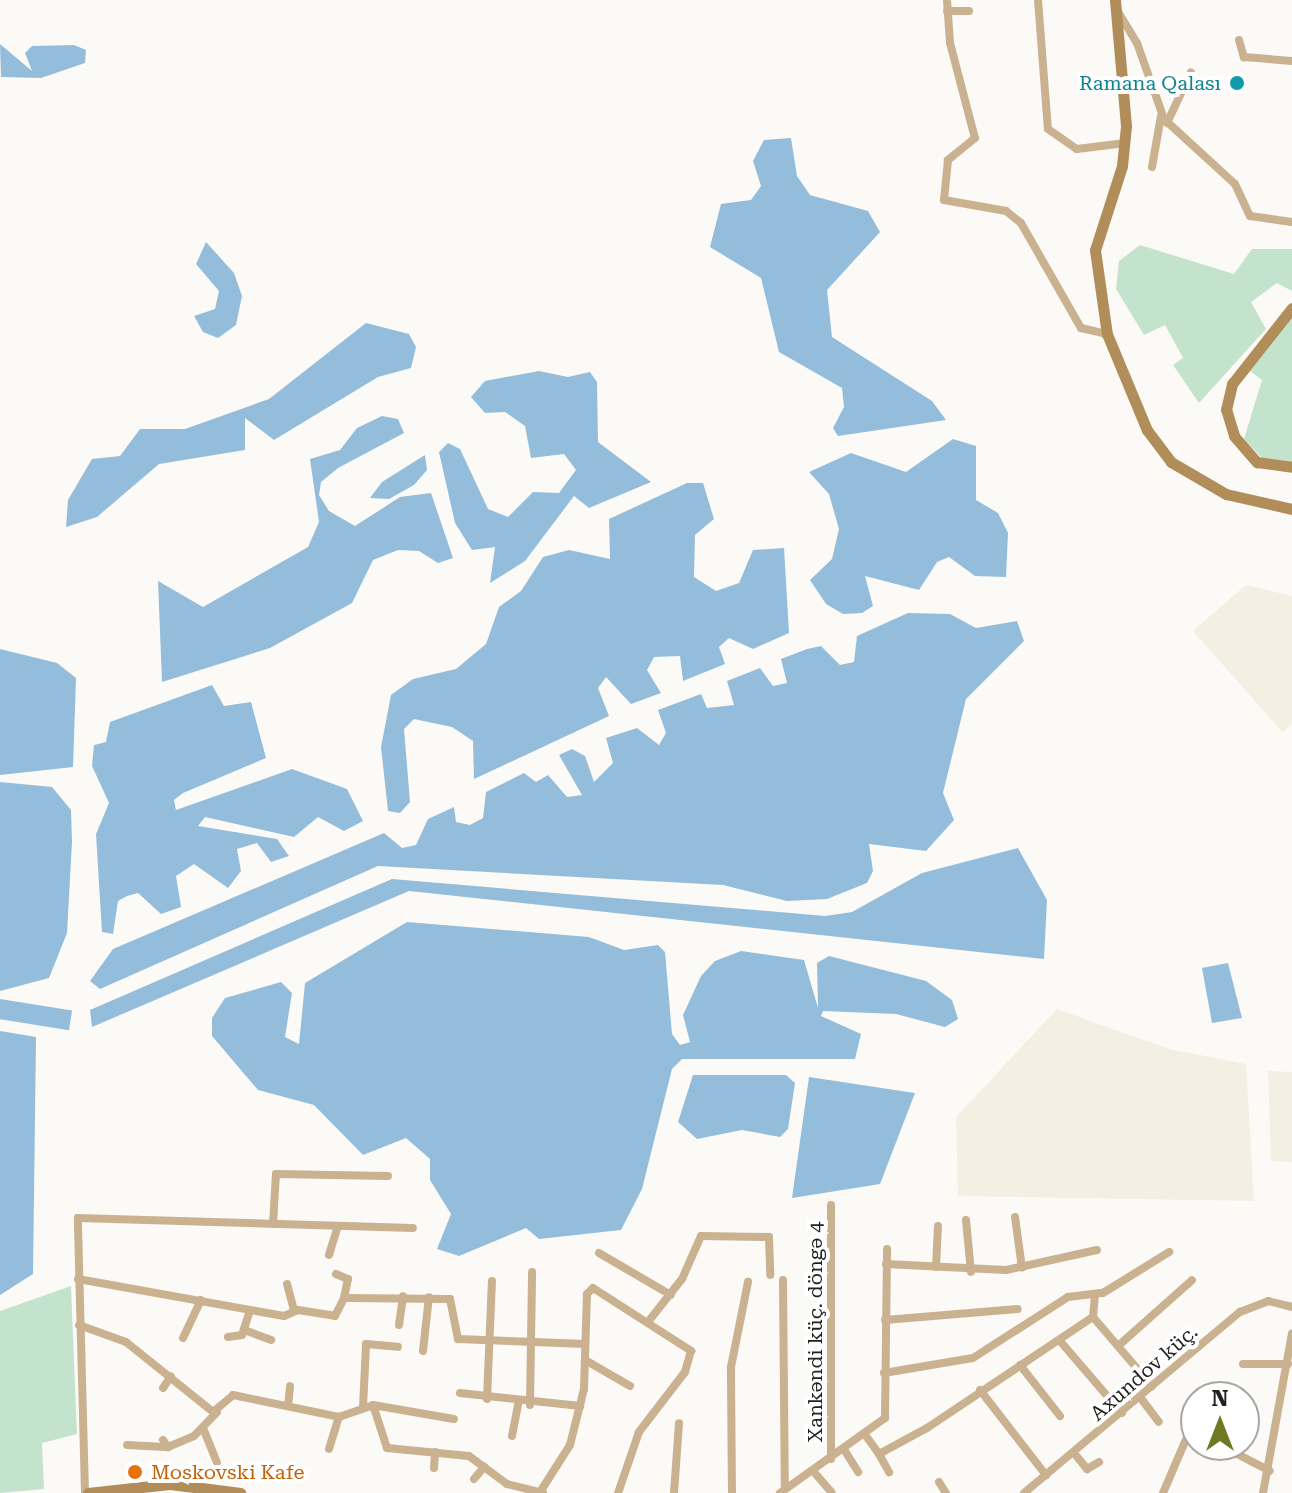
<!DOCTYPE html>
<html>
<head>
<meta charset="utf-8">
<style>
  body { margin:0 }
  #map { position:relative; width:1292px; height:1493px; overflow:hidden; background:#fcfaf6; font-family:"Roboto Serif",serif }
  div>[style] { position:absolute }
  .built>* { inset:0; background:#f4efe3 }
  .green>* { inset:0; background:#c4e3cd }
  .water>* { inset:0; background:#94bddb; transform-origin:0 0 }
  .street>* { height:8px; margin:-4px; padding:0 4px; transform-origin:4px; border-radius:4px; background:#cab18f }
  .secondary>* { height:11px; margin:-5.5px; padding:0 5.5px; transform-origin:5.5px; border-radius:5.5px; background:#b18d59 }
  .dots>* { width:22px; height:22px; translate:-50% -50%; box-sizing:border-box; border:4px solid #fff; border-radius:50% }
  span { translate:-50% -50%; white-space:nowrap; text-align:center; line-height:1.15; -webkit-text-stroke:8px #fff; paint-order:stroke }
  .culture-label { font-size:20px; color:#0d838f }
  .right { translate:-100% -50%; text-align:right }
  .street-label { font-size:20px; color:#22211f }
  .food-label { font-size:20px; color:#c56008 }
  .left { translate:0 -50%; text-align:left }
  .north { position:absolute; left:1180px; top:1381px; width:80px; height:80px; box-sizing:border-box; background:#fff; border:2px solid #a7a6a5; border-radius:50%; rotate:0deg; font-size:22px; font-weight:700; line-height:32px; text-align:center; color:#22211f }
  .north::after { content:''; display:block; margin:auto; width:28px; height:36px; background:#6f7924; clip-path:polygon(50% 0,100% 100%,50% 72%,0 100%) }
</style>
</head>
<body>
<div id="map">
  <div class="built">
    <div style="clip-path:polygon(1246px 585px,1292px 596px,1292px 723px,1283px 733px,1193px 631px)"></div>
    <div style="clip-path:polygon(1057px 1009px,1169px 1049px,1246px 1064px,1254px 1201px,958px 1196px,956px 1117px)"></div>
    <div style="clip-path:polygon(1268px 1071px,1292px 1072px,1292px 1162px,1271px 1161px)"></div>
  </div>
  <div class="green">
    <div style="clip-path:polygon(1140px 245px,1234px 274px,1252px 249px,1292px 249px,1292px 291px,1277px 283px,1251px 302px,1266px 329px,1199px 403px,1173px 365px,1183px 358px,1165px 325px,1144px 335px,1116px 289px,1119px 261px)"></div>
    <div style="clip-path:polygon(1292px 316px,1292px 463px,1265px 461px,1244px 439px,1262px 380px,1250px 371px)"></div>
    <div style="clip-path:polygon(71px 1286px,77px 1434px,42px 1443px,44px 1489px,0 1493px,0 1311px)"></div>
  </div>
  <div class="water">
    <div style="clip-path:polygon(0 44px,32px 71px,25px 53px,32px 46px,74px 45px,86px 50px,85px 63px,41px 78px,1px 77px)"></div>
    <div style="clip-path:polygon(791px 138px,797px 176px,810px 195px,868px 211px,880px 232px,827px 290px,832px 337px,932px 401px,946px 420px,838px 436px,833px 428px,844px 407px,842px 388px,779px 352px,761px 278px,710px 247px,721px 204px,751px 200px,761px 186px,753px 161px,764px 140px)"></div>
    <div style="clip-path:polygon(206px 242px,234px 273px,242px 296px,236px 325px,218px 338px,203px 332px,194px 316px,215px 309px,219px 291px,196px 264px)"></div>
    <div style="clip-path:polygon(366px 323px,409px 334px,416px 347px,411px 368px,378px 377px,274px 440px,245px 418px,245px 450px,159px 464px,97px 517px,66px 527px,68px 500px,92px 459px,120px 456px,140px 429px,185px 429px,269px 399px)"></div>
    <div style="clip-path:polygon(539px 371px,568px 377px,590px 372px,597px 382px,598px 442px,651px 482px,589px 508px,574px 496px,525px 561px,490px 583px,495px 547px,472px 550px,455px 523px,439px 452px,448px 443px,460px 449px,488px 509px,508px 517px,533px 492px,559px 493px,576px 470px,564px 454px,531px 458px,525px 426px,505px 412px,485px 413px,471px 397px,485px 381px)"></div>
    <div style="clip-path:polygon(382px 416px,398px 419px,404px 433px,338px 468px,321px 482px,319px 495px,329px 511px,355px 526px,400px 497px,431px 493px,453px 558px,438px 563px,419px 551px,398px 550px,373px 560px,352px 603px,270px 648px,162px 682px,158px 581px,203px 607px,308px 547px,319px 522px,310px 459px,340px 450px,357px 428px)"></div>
    <div style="clip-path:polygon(953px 439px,976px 446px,976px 500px,998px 513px,1008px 533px,1006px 577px,975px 576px,949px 557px,937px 562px,919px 590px,865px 576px,873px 606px,862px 613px,843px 614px,826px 604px,810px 580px,832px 559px,839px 529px,829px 494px,809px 472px,851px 453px,906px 472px)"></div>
    <div style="clip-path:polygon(425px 455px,427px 470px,414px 485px,389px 499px,370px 498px,382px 482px)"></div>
    <div style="clip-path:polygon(687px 483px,703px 483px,714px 519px,695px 535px,694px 577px,716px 591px,739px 583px,753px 550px,784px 548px,789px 633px,753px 649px,729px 638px,719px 647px,725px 664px,683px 681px,680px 656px,654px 657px,647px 670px,661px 693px,631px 704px,606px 677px,598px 688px,609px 716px,474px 779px,473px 741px,452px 727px,414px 719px,404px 729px,410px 802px,400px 813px,388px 811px,381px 747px,391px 695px,413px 679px,456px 669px,486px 644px,499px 607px,521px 591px,543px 557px,569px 550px,610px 559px,609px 519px)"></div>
    <div style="clip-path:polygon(908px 613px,950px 614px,976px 628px,1017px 621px,1024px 641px,966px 699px,943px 793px,954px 820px,926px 851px,869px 844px,873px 871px,867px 883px,827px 899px,787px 901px,723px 885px,378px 866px,100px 989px,90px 981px,113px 949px,384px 833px,402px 848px,416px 845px,428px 819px,454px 807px,456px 822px,470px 825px,483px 818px,486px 792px,524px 773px,536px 782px,548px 775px,567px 797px,582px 795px,559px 755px,572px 749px,585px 756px,594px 782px,613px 763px,606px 738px,637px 728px,659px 745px,666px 733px,658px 710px,701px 694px,707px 708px,734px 705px,727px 681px,760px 668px,773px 686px,787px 683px,781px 659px,807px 649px,821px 646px,840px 665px,854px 662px,857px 636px)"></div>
    <div style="clip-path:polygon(0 649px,57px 663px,76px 678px,73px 767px,0 775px)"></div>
    <div style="clip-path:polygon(212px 685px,224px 706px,251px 702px,266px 758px,183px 793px,174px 800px,176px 810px,292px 769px,347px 789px,363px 821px,344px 831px,318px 817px,294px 837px,205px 817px,198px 826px,277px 839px,289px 856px,271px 862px,257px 843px,237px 849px,241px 871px,228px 888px,194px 864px,176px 876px,181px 907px,161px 914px,138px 893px,127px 896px,118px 901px,113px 934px,102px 932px,96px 834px,109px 803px,92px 766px,94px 745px,106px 742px,110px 722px)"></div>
    <div style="clip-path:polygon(0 782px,52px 787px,71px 810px,72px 842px,67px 933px,49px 978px,0 991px)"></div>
    <div style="clip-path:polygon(1018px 848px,1047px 900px,1044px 959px,409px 891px,92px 1027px,90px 1010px,392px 879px,825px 916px,852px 912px,922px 873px)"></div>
    <div style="clip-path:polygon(407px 922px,589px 937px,624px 950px,658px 945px,665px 952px,672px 1034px,680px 1045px,690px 1042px,683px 1015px,701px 976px,715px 961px,741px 951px,804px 960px,818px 1008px,817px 963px,829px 956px,926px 981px,952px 1000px,958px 1019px,945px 1027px,896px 1014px,823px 1011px,821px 1016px,861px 1034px,855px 1059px,682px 1059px,672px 1069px,642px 1189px,621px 1230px,539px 1239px,526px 1228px,459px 1256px,437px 1249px,451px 1214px,430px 1180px,430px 1159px,406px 1138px,363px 1155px,314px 1105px,258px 1090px,212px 1036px,212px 1018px,225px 998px,281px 982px,292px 993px,285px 1037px,299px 1044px,305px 983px)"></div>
    <div style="clip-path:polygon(1228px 963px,1242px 1018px,1212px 1023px,1202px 968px)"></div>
    <div style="left:0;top:999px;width:73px;height:20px;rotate:9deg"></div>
    <div style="clip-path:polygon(0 1031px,36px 1037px,33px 1274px,0 1295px)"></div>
    <div style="clip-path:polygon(693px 1075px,786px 1075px,795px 1083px,788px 1129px,780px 1137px,742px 1130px,697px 1139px,678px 1122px)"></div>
    <div style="clip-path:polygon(809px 1077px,915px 1093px,880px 1184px,792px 1198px)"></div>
  </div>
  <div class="street">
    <div style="left:947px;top:0;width:43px;rotate:86deg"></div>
    <div style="left:950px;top:43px;width:98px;rotate:75.3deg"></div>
    <div style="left:975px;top:138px;width:35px;rotate:141deg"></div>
    <div style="left:948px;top:160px;width:40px;rotate:95.7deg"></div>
    <div style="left:944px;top:200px;width:63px;rotate:10.1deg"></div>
    <div style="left:1006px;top:211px;width:19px;rotate:39deg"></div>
    <div style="left:1021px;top:223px;width:121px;rotate:60.3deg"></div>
    <div style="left:1081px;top:328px;width:27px;rotate:13deg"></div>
    <div style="left:1038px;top:0;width:129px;rotate:85.6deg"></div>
    <div style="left:1048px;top:129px;width:35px;rotate:35deg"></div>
    <div style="left:1077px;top:149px;width:49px;rotate:-7deg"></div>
    <div style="left:1117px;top:10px;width:39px;rotate:59deg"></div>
    <div style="left:1137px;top:43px;width:81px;rotate:70.4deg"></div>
    <div style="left:1164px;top:119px;width:96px;rotate:42.5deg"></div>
    <div style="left:1235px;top:184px;width:35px;rotate:65deg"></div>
    <div style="left:1250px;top:216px;width:42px;rotate:8.1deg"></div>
    <div style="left:947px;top:11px;width:22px"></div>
    <div style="left:1239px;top:40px;width:18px;rotate:74deg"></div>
    <div style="left:1244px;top:57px;width:48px;rotate:4.8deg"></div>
    <div style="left:1167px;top:123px;width:56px;rotate:-64.8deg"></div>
    <div style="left:1152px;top:167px;width:52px;rotate:-80deg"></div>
    <div style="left:831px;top:1205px;width:254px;rotate:90deg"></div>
    <div style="left:1015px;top:1217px;width:51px;rotate:82.2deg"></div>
    <div style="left:966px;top:1220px;width:52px;rotate:84.5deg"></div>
    <div style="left:273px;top:1224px;width:50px;rotate:-86.6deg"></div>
    <div style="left:276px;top:1174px;width:112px;rotate:1deg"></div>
    <div style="left:599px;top:1253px;width:83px;rotate:30.3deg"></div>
    <div style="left:329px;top:1255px;width:30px;rotate:-73deg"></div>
    <div style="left:886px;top:1264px;width:120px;rotate:2.9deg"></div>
    <div style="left:1006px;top:1270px;width:93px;rotate:-12.4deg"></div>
    <div style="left:936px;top:1267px;width:41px;rotate:-87.2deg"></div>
    <div style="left:336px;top:1274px;width:13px;rotate:23deg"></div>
    <div style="left:348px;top:1279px;width:19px;rotate:102deg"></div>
    <div style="left:78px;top:1279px;width:209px;rotate:10.2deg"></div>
    <div style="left:284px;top:1316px;width:15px;rotate:-23deg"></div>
    <div style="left:298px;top:1310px;width:37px;rotate:9deg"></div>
    <div style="left:335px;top:1316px;width:20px;rotate:-63deg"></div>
    <div style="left:344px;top:1298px;width:106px;rotate:0.5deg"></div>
    <div style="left:450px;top:1299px;width:41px;rotate:78.7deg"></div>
    <div style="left:458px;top:1339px;width:127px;rotate:2.3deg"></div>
    <div style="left:783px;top:1280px;width:209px;rotate:89.5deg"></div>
    <div style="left:287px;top:1284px;width:28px;rotate:75deg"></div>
    <div style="left:1093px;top:1317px;width:91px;rotate:49.5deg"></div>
    <div style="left:885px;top:1320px;width:133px;rotate:-4.7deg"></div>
    <div style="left:648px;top:1322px;width:55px;rotate:-51.7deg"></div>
    <div style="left:682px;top:1279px;width:47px;rotate:-66.2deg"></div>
    <div style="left:701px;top:1236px;width:68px;rotate:0.8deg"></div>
    <div style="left:769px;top:1237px;width:38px;rotate:88deg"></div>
    <div style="left:79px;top:1325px;width:50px;rotate:19.9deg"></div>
    <div style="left:126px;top:1342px;width:112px;rotate:38.8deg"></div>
    <div style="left:213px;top:1412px;width:26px;rotate:-40deg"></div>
    <div style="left:233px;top:1395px;width:108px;rotate:11.7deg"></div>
    <div style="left:339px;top:1417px;width:36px;rotate:-19deg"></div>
    <div style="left:373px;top:1405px;width:45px;rotate:72deg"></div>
    <div style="left:387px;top:1448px;width:82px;rotate:5.6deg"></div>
    <div style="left:469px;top:1456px;width:47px;rotate:36.4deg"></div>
    <div style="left:507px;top:1484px;width:37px;rotate:14deg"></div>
    <div style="left:399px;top:1325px;width:29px;rotate:-82deg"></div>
    <div style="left:244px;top:1330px;width:29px;rotate:20deg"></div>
    <div style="left:228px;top:1337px;width:14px;rotate:-8deg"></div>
    <div style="left:242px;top:1335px;width:26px;rotate:-72deg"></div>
    <div style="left:183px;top:1338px;width:42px;rotate:-64.7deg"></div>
    <div style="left:1060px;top:1341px;width:95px;rotate:49.3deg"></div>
    <div style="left:1118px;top:1346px;width:99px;rotate:-41.7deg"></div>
    <div style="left:423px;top:1351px;width:54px;rotate:-83.7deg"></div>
    <div style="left:585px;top:1360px;width:52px;rotate:30deg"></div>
    <div style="left:1243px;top:1364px;width:45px"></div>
    <div style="left:1020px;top:1365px;width:65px;rotate:51.9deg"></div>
    <div style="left:884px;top:1373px;width:90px;rotate:-9.6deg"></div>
    <div style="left:973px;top:1358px;width:113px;rotate:-32.7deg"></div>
    <div style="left:1068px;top:1297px;width:35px;rotate:-7deg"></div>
    <div style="left:1103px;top:1293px;width:78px;rotate:-31.8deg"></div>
    <div style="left:163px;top:1388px;width:14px;rotate:-56deg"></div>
    <div style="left:980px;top:1390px;width:108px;rotate:52.2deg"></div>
    <div style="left:460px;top:1393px;width:121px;rotate:6.2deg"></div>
    <div style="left:1140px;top:1397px;width:31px;rotate:53deg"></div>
    <div style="left:487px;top:1399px;width:118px;rotate:-87.6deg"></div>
    <div style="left:373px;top:1405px;width:82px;rotate:9.8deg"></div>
    <div style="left:530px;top:1405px;width:133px;rotate:-89.1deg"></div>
    <div style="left:288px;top:1406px;width:20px;rotate:-84deg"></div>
    <div style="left:363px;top:1408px;width:64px;rotate:-87.3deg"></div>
    <div style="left:366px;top:1344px;width:32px;rotate:5deg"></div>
    <div style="left:203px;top:1428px;width:37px;rotate:68deg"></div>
    <div style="left:512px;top:1436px;width:33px;rotate:-79deg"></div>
    <div style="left:866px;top:1436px;width:22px;rotate:54deg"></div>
    <div style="left:879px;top:1454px;width:55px;rotate:-28.4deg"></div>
    <div style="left:927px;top:1428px;width:200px;rotate:-33.8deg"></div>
    <div style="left:1093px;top:1317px;width:22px;rotate:-85deg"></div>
    <div style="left:163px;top:1440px;width:9px;rotate:54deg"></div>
    <div style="left:168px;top:1447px;width:28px;rotate:-23deg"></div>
    <div style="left:194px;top:1436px;width:33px;rotate:-46deg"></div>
    <div style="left:127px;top:1445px;width:38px;rotate:3deg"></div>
    <div style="left:1220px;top:1445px;width:56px;rotate:27.5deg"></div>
    <div style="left:329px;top:1449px;width:34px;rotate:-73deg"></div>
    <div style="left:845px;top:1451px;width:25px;rotate:58deg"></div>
    <div style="left:1074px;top:1453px;width:21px;rotate:51deg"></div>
    <div style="left:1087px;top:1469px;width:14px;rotate:-30deg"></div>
    <div style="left:879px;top:1454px;width:21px;rotate:61deg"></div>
    <div style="left:434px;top:1468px;width:16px;rotate:-86deg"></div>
    <div style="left:813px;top:1471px;width:28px;rotate:49deg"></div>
    <div style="left:474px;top:1479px;width:16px;rotate:-50deg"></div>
    <div style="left:939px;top:1482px;width:13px;rotate:58deg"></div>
    <div style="left:542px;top:1489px;width:52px;rotate:-57.5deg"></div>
    <div style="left:570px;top:1445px;width:58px;rotate:-76deg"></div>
    <div style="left:584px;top:1389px;width:95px;rotate:-88.2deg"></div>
    <div style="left:587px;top:1294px;width:8px;rotate:-45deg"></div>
    <div style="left:593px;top:1288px;width:117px;rotate:32.7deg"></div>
    <div style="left:691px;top:1351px;width:22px;rotate:106deg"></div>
    <div style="left:685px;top:1372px;width:76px;rotate:127.5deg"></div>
    <div style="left:639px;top:1432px;width:65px;rotate:109deg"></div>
    <div style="left:85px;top:1493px;width:275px;rotate:-91.5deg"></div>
    <div style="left:78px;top:1218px;width:335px;rotate:1.7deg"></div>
    <div style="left:674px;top:1493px;width:70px;rotate:-85.9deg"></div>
    <div style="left:732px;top:1493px;width:126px;rotate:-90.5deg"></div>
    <div style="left:731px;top:1367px;width:87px;rotate:-78.7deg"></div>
    <div style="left:780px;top:1493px;width:129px;rotate:-35.5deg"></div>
    <div style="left:885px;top:1418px;width:169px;rotate:-89.3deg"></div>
    <div style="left:1024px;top:1493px;width:282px;rotate:-40deg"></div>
    <div style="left:1240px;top:1312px;width:30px;rotate:-21deg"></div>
    <div style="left:1268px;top:1301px;width:25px;rotate:14deg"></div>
    <div style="left:1163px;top:1493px;width:69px;rotate:-66.8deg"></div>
    <div style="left:1190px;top:1430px;width:7px;rotate:27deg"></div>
    <div style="left:1263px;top:1493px;width:162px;rotate:-79.7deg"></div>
  </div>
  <div class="secondary">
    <div style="left:1115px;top:0;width:126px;rotate:85deg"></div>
    <div style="left:1126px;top:126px;width:40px;rotate:95.7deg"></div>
    <div style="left:1122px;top:166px;width:88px;rotate:107.8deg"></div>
    <div style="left:1095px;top:250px;width:85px;rotate:81.9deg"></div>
    <div style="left:1107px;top:334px;width:104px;rotate:67.4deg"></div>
    <div style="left:1147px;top:430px;width:40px;rotate:53deg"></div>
    <div style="left:1171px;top:462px;width:64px;rotate:30.2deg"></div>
    <div style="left:1226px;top:494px;width:68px;rotate:12.8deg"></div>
    <div style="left:1292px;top:308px;width:97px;rotate:128.3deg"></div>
    <div style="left:1232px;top:384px;width:26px;rotate:103deg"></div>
    <div style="left:1226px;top:409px;width:28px;rotate:73deg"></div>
    <div style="left:1234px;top:436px;width:35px;rotate:49deg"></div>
    <div style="left:1257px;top:462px;width:35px;rotate:8deg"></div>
    <div style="left:88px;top:1493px;width:82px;rotate:-6.3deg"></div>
    <div style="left:170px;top:1484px;width:71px;rotate:7.3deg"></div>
  </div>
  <div class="dots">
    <div style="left:1237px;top:83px;background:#0f9aa8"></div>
    <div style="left:135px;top:1472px;background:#e8710a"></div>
  </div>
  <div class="culture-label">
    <span class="right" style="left:1221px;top:83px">Ramana Qalası</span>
  </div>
  <div class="street-label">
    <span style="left:815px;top:1332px;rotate:-90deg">Xankəndi küç. döngə 4</span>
    <span style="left:1144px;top:1373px;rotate:-41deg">Axundov küç.</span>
  </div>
  <div class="food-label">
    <span class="left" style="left:151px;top:1472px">Moskovski Kafe</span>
  </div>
  <div class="north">N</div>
</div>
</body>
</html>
